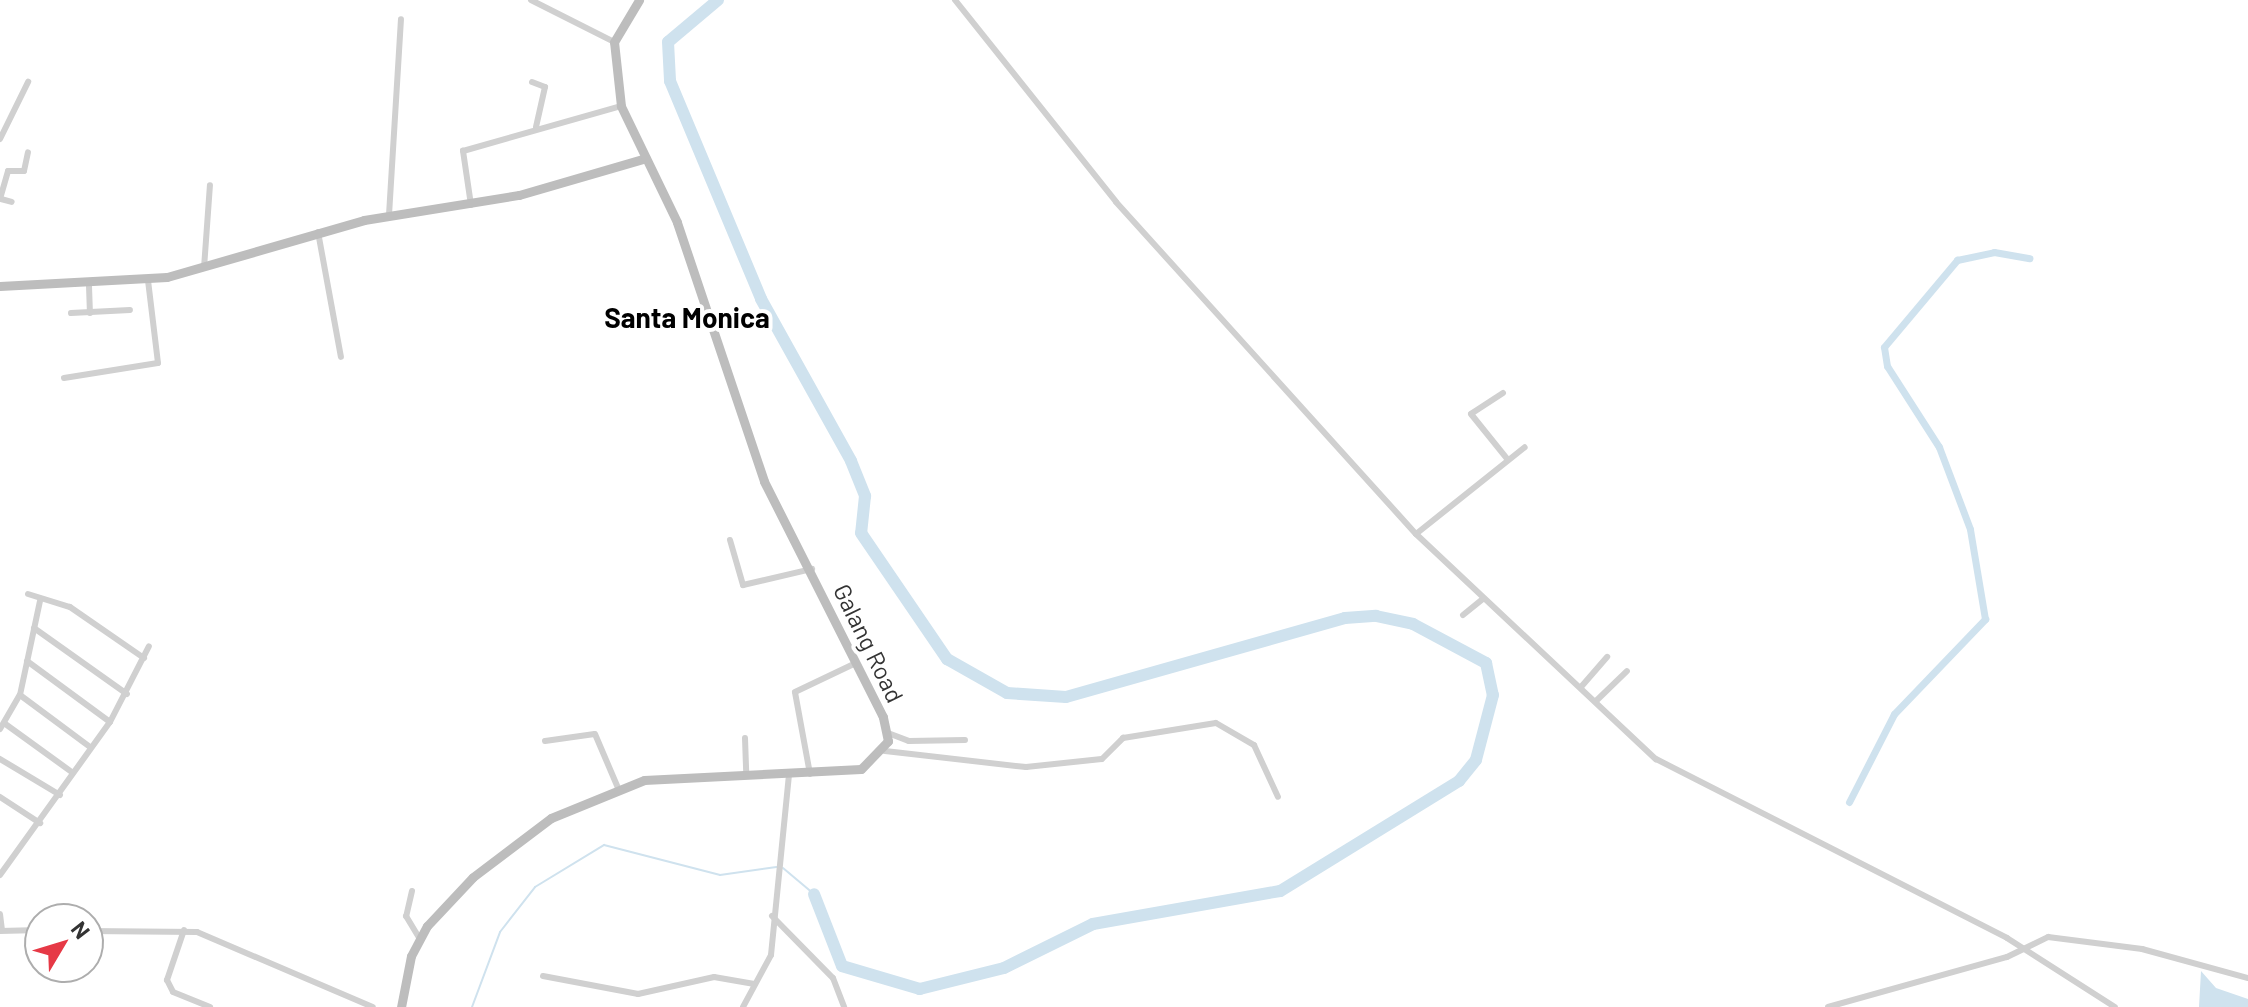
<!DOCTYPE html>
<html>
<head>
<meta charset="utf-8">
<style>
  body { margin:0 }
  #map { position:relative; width:2248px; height:1007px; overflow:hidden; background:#fff; font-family:Barlow,sans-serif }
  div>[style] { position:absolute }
  .water>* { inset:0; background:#cfe2ee }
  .stream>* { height:2px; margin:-1px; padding:0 1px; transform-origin:1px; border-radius:1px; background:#cfe2ee }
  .canal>* { height:7px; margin:-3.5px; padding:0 3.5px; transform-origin:3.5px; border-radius:3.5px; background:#cfe2ee }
  .river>* { height:12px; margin:-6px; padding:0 6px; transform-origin:6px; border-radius:6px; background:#cfe2ee }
  .street>* { height:6px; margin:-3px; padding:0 3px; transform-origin:3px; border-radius:3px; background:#d0d0d0 }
  .secondary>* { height:9px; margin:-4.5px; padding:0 4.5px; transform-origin:4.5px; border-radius:4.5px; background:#bdbdbd }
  span { translate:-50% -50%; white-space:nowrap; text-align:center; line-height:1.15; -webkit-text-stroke:8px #fff; paint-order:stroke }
  .street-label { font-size:24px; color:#333 }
  .quarter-label { font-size:28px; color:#000; font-weight:700 }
  .north { position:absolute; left:24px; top:903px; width:80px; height:80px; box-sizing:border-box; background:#fff; border:2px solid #adadad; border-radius:50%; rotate:52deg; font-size:22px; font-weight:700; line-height:32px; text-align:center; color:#333 }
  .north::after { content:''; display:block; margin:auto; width:28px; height:36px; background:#e63946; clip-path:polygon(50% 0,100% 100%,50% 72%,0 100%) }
</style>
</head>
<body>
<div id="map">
  <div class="water">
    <div style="clip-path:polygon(2201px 971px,2216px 988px,2248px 999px,2248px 1007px,2199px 1007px)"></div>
  </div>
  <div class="stream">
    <div style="left:783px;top:868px;width:40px;rotate:40deg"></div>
    <div style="left:472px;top:1007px;width:80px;rotate:-69.5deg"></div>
    <div style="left:500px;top:932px;width:57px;rotate:-52.1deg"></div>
    <div style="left:535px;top:887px;width:81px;rotate:-31.3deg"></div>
    <div style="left:604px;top:845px;width:120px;rotate:14.5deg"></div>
    <div style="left:720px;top:875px;width:57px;rotate:-8.1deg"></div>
  </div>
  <div class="canal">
    <div style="left:1849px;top:802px;width:99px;rotate:-62.9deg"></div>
    <div style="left:1894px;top:714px;width:132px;rotate:-46.2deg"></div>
    <div style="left:1985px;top:619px;width:91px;rotate:-99.5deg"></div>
    <div style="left:1970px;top:529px;width:88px;rotate:-110.7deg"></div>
    <div style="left:1939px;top:447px;width:96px;rotate:-122.7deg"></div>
    <div style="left:1887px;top:366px;width:19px;rotate:-99deg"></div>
    <div style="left:1884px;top:347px;width:114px;rotate:-50deg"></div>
    <div style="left:1957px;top:260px;width:38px;rotate:-12deg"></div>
    <div style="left:1994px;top:252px;width:36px;rotate:10deg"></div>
  </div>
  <div class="river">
    <div style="left:718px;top:0;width:65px;rotate:140deg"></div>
    <div style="left:668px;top:42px;width:39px;rotate:87deg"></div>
    <div style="left:670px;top:81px;width:236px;rotate:67.3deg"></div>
    <div style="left:761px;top:299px;width:185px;rotate:60.9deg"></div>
    <div style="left:851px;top:461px;width:38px;rotate:68deg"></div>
    <div style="left:865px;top:496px;width:37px;rotate:96deg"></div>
    <div style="left:861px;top:533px;width:153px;rotate:55.7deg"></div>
    <div style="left:947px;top:659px;width:69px;rotate:29.5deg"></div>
    <div style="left:1007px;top:693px;width:59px;rotate:3.9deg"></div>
    <div style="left:1066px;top:697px;width:290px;rotate:-15.8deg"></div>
    <div style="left:1345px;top:618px;width:31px;rotate:-4deg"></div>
    <div style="left:1376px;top:616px;width:38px;rotate:12deg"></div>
    <div style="left:1413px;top:624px;width:83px;rotate:28.1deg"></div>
    <div style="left:1486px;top:663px;width:33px;rotate:78deg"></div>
    <div style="left:1493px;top:695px;width:67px;rotate:104.7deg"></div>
    <div style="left:1476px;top:760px;width:27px;rotate:129deg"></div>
    <div style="left:1459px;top:781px;width:210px;rotate:148.4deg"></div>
    <div style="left:1280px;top:891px;width:190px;rotate:170deg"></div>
    <div style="left:1093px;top:924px;width:99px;rotate:153.7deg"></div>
    <div style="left:1004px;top:968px;width:87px;rotate:166deg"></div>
    <div style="left:920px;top:989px;width:81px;rotate:-163.6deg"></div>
    <div style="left:842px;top:966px;width:77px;rotate:-111.3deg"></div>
  </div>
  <div class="street">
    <div style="left:531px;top:0;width:93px;rotate:26.8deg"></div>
    <div style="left:955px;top:0;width:258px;rotate:51.4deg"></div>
    <div style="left:1116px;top:202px;width:447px;rotate:47.9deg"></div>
    <div style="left:1416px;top:534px;width:329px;rotate:43.2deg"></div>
    <div style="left:1656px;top:759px;width:394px;rotate:27deg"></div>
    <div style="left:2007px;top:938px;width:128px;rotate:32.6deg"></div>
    <div style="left:532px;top:82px;width:14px;rotate:21deg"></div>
    <div style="left:545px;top:87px;width:41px;rotate:102.7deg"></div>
    <div style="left:0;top:139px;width:64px;rotate:-63.8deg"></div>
    <div style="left:0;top:199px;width:29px;rotate:-74deg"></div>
    <div style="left:8px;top:171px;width:16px"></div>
    <div style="left:24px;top:171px;width:19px;rotate:-78deg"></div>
    <div style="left:1px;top:199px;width:11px;rotate:15deg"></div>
    <div style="left:471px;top:205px;width:55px;rotate:-98.4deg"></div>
    <div style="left:463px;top:151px;width:164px;rotate:-15.9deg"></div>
    <div style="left:389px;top:215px;width:196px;rotate:-86.5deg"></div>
    <div style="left:318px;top:232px;width:127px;rotate:79.6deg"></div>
    <div style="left:204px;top:268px;width:83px;rotate:-85.9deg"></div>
    <div style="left:89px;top:286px;width:27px;rotate:88deg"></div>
    <div style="left:71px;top:313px;width:59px;rotate:-2.9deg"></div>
    <div style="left:64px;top:378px;width:95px;rotate:-9.1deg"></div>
    <div style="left:158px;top:363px;width:84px;rotate:-96.9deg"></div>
    <div style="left:1503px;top:393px;width:38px;rotate:147deg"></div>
    <div style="left:1471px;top:414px;width:59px;rotate:51.2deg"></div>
    <div style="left:1416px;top:534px;width:139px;rotate:-38.6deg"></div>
    <div style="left:730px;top:540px;width:47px;rotate:73.9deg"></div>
    <div style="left:743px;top:585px;width:71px;rotate:-13.1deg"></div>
    <div style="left:28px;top:594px;width:44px;rotate:17.2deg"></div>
    <div style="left:70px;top:607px;width:90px;rotate:34.6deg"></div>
    <div style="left:1463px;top:615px;width:26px;rotate:-39deg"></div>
    <div style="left:34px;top:628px;width:114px;rotate:35.4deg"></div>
    <div style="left:27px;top:661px;width:103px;rotate:36.3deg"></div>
    <div style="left:1581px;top:687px;width:40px;rotate:-49deg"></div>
    <div style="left:20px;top:695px;width:87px;rotate:36.6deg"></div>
    <div style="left:1596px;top:701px;width:43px;rotate:-44.1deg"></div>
    <div style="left:4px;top:723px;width:85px;rotate:35.9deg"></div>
    <div style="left:0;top:729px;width:39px;rotate:-60deg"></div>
    <div style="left:20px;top:695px;width:96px;rotate:-78deg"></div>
    <div style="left:888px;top:733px;width:22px;rotate:21deg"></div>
    <div style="left:909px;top:741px;width:56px;rotate:-1deg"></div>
    <div style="left:745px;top:738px;width:38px;rotate:88deg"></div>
    <div style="left:545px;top:741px;width:50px;rotate:-8deg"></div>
    <div style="left:595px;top:734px;width:59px;rotate:66.9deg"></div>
    <div style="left:885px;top:751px;width:142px;rotate:6.5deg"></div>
    <div style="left:1026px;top:767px;width:76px;rotate:-6deg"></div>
    <div style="left:1102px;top:759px;width:30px;rotate:-45deg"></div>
    <div style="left:1123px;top:738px;width:94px;rotate:-9.2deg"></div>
    <div style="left:1216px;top:723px;width:44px;rotate:30.1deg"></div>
    <div style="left:1254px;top:745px;width:57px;rotate:65.2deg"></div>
    <div style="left:0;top:759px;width:70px;rotate:31deg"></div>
    <div style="left:810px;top:774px;width:83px;rotate:-100.4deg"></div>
    <div style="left:795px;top:692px;width:68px;rotate:-25.4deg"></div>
    <div style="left:0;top:797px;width:48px;rotate:33deg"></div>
    <div style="left:0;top:875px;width:188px;rotate:-54.3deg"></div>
    <div style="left:110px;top:722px;width:85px;rotate:-62.8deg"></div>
    <div style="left:412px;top:891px;width:26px;rotate:103deg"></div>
    <div style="left:406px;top:916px;width:26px;rotate:59deg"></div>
    <div style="left:0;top:914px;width:16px;rotate:83deg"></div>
    <div style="left:772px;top:916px;width:87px;rotate:45.5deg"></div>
    <div style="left:833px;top:978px;width:31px;rotate:69deg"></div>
    <div style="left:184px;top:930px;width:53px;rotate:108.8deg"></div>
    <div style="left:167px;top:980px;width:13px;rotate:63deg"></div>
    <div style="left:173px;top:992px;width:40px;rotate:22deg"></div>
    <div style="left:0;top:931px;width:40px;rotate:-1.4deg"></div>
    <div style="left:88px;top:931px;width:109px;rotate:0.5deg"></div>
    <div style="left:197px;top:932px;width:191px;rotate:23.1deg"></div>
    <div style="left:543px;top:976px;width:97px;rotate:10.7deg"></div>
    <div style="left:638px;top:994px;width:78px;rotate:-12.6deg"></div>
    <div style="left:714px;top:977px;width:41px;rotate:9.9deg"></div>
    <div style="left:743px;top:1007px;width:59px;rotate:-61.7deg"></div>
    <div style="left:771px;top:955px;width:180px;rotate:-84.3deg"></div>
    <div style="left:1828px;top:1007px;width:186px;rotate:-15.6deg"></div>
    <div style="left:2007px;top:957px;width:46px;rotate:-26deg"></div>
    <div style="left:2048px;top:937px;width:95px;rotate:7.3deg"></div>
    <div style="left:2142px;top:949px;width:110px;rotate:15.3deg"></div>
  </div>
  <div class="secondary">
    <div style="left:0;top:286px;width:167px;rotate:-3.1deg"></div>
    <div style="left:167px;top:277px;width:205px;rotate:-16.1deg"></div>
    <div style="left:364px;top:220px;width:157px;rotate:-9.2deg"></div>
    <div style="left:519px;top:195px;width:132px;rotate:-16.2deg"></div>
    <div style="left:401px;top:1007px;width:52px;rotate:-78.9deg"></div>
    <div style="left:411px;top:956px;width:34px;rotate:-62deg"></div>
    <div style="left:427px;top:926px;width:67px;rotate:-46.8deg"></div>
    <div style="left:473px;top:877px;width:98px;rotate:-37.1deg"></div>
    <div style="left:551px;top:818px;width:100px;rotate:-22.2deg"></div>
    <div style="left:644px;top:780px;width:217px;rotate:-2.9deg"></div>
    <div style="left:861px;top:769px;width:39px;rotate:-46deg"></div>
    <div style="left:888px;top:741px;width:25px;rotate:-102deg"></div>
    <div style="left:883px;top:717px;width:264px;rotate:-116.8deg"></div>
    <div style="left:764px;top:481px;width:273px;rotate:-108.6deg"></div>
    <div style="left:677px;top:222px;width:129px;rotate:-115.8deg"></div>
    <div style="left:621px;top:106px;width:64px;rotate:-96.2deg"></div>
    <div style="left:614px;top:42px;width:49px;rotate:-59.2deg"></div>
  </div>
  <div class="street-label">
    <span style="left:869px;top:643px;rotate:64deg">Galang Road</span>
  </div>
  <div class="quarter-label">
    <span style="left:687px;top:317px">Santa Monica</span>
  </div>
  <div class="north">N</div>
</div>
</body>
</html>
